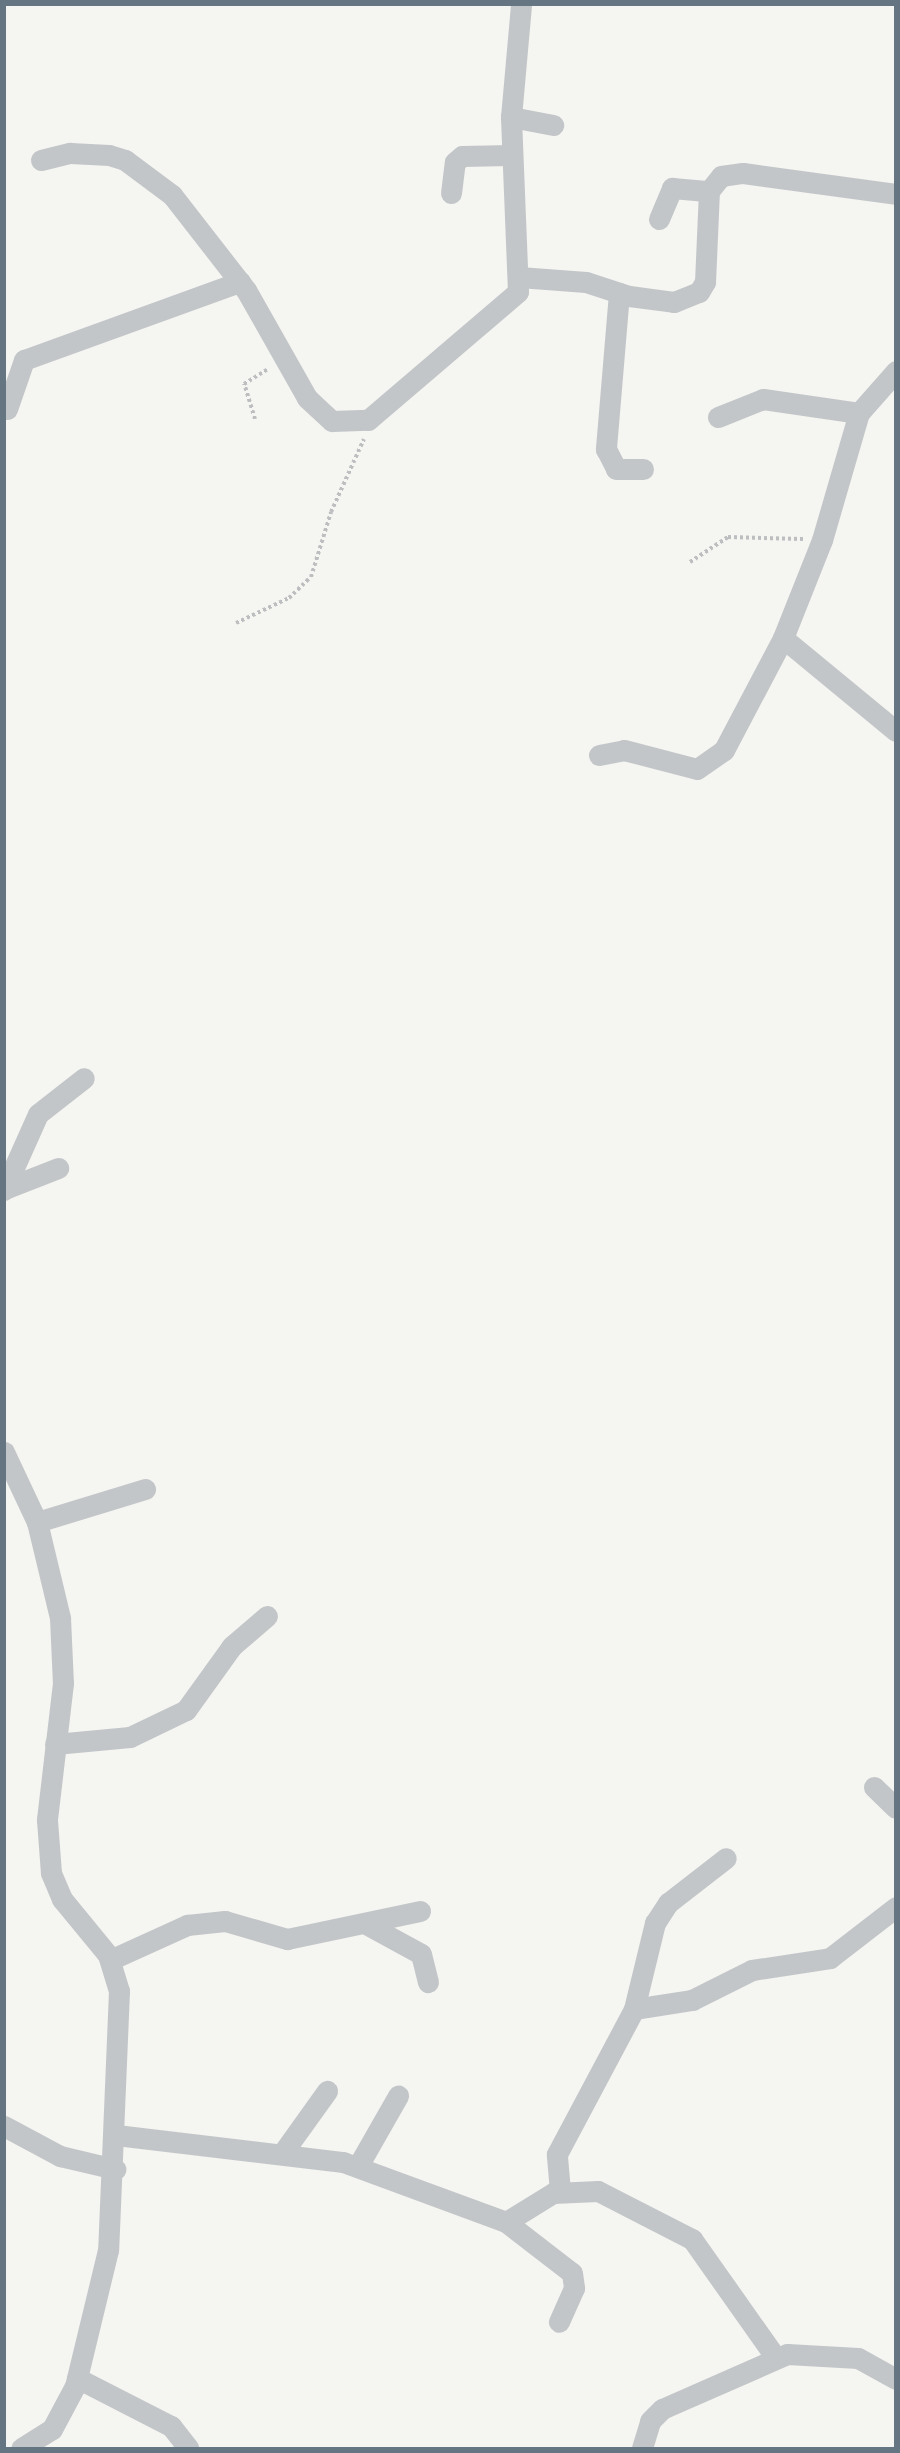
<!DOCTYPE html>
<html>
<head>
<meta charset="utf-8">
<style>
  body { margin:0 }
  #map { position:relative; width:900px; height:2453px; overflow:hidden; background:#f5f5f1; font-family:"Public Sans",sans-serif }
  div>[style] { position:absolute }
  .path>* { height:4px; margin-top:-2px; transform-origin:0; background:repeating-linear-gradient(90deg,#bcbec0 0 3px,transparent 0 6px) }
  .minor>* { height:21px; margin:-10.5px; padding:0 10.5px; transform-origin:10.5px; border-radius:10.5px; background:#c3c6c9 }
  span { translate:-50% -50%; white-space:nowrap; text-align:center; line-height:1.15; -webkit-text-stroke:6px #fff; paint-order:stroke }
  .frame { position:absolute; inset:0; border:6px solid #657682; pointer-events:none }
</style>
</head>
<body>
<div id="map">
  <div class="path">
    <div style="left:255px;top:419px;width:37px;rotate:-107deg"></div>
    <div style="left:244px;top:384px;width:28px;rotate:-32deg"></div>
    <div style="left:690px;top:562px;width:45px;rotate:-33.3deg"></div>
    <div style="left:728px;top:537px;width:75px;rotate:1.5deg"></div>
    <div style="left:236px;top:623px;width:59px;rotate:-25.3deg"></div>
    <div style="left:289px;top:598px;width:30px;rotate:-44deg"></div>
    <div style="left:311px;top:577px;width:68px;rotate:-72.9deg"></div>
    <div style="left:331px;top:512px;width:80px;rotate:-65.7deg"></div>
  </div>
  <div class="minor">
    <div style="left:511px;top:117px;width:43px;rotate:10.8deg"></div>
    <div style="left:41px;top:160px;width:30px;rotate:-14deg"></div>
    <div style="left:70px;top:153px;width:39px;rotate:3deg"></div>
    <div style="left:109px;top:155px;width:17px;rotate:17deg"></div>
    <div style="left:125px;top:160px;width:59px;rotate:36.7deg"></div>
    <div style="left:172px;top:195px;width:120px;rotate:52.1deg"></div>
    <div style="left:246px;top:290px;width:124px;rotate:60.5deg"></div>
    <div style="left:307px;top:398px;width:34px;rotate:43deg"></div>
    <div style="left:332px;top:421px;width:36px;rotate:-2deg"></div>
    <div style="left:368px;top:420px;width:197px;rotate:-40.5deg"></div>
    <div style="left:518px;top:292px;width:175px;rotate:-92.3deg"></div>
    <div style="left:511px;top:117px;width:113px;rotate:-84.9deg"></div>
    <div style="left:451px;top:193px;width:31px;rotate:-83deg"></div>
    <div style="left:455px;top:162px;width:9px;rotate:-41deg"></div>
    <div style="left:462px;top:156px;width:49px;rotate:-1.2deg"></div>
    <div style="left:659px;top:219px;width:34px;rotate:-67deg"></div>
    <div style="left:672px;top:188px;width:37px;rotate:5deg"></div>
    <div style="left:519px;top:277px;width:67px;rotate:4.3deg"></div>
    <div style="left:586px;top:282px;width:45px;rotate:18deg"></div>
    <div style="left:629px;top:296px;width:45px;rotate:7.6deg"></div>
    <div style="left:674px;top:302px;width:27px;rotate:-22deg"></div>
    <div style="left:699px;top:292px;width:12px;rotate:-59deg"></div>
    <div style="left:705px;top:282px;width:91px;rotate:-87.5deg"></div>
    <div style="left:709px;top:191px;width:19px;rotate:-51deg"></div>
    <div style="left:721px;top:176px;width:22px;rotate:-8deg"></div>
    <div style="left:743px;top:173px;width:154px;rotate:7.8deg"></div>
    <div style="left:619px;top:293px;width:157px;rotate:94.8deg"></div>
    <div style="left:606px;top:449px;width:22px;rotate:63deg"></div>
    <div style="left:616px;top:469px;width:27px"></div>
    <div style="left:7px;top:409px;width:52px;rotate:-70.9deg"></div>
    <div style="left:24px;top:360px;width:230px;rotate:-19.9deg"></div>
    <div style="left:718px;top:417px;width:48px;rotate:-21.8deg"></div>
    <div style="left:763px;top:399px;width:97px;rotate:8.3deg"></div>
    <div style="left:783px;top:638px;width:146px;rotate:39.5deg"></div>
    <div style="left:599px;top:755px;width:25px;rotate:-11deg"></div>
    <div style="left:624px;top:750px;width:75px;rotate:14.6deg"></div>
    <div style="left:697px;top:769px;width:33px;rotate:-35deg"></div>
    <div style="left:724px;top:750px;width:127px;rotate:-62.2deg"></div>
    <div style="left:783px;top:638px;width:105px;rotate:-68.3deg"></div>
    <div style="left:822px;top:540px;width:132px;rotate:-73.8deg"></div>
    <div style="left:859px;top:413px;width:56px;rotate:-48.6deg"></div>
    <div style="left:7px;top:1188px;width:55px;rotate:-21.4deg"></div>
    <div style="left:4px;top:1190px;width:83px;rotate:-65.9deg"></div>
    <div style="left:38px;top:1114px;width:58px;rotate:-38deg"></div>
    <div style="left:4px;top:1452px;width:77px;rotate:64.8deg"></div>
    <div style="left:37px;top:1522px;width:99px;rotate:76.5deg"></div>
    <div style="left:60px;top:1618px;width:65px;rotate:87.4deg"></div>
    <div style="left:63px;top:1683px;width:138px;rotate:96.7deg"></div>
    <div style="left:47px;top:1820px;width:53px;rotate:85.7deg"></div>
    <div style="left:51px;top:1873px;width:28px;rotate:67deg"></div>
    <div style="left:62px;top:1899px;width:72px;rotate:50.6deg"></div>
    <div style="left:108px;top:1955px;width:38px;rotate:73deg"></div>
    <div style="left:119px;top:1991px;width:259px;rotate:92.4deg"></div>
    <div style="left:108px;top:2250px;width:140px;rotate:103.6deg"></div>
    <div style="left:75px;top:2386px;width:49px;rotate:118.1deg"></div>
    <div style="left:52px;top:2429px;width:36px;rotate:148deg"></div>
    <div style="left:37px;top:1522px;width:113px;rotate:-17deg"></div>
    <div style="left:55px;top:1744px;width:75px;rotate:-5.3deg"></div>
    <div style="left:130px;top:1737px;width:62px;rotate:-25.7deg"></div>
    <div style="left:186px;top:1710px;width:79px;rotate:-54.3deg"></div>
    <div style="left:232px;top:1646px;width:46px;rotate:-40.6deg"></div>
    <div style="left:874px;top:1787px;width:30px;rotate:44deg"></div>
    <div style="left:368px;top:1925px;width:60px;rotate:28.7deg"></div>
    <div style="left:421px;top:1954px;width:29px;rotate:76deg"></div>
    <div style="left:110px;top:1960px;width:85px;rotate:-24.4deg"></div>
    <div style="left:187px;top:1925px;width:38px;rotate:-6deg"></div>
    <div style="left:225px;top:1921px;width:65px;rotate:16.2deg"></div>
    <div style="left:287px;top:1939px;width:136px;rotate:-11.9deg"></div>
    <div style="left:634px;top:2009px;width:89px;rotate:-76.3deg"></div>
    <div style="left:655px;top:1923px;width:24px;rotate:-57deg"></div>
    <div style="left:668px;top:1903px;width:73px;rotate:-37.8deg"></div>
    <div style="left:4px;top:2126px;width:64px;rotate:28.2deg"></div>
    <div style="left:60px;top:2156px;width:57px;rotate:13.3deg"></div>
    <div style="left:116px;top:2135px;width:229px;rotate:6.8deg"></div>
    <div style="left:343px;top:2162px;width:174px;rotate:20.2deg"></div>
    <div style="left:506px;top:2222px;width:55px;rotate:-31.7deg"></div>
    <div style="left:553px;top:2193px;width:45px;rotate:-2.5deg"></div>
    <div style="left:598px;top:2191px;width:106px;rotate:27.1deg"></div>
    <div style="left:692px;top:2239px;width:146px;rotate:54.8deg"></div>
    <div style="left:284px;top:2151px;width:74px;rotate:-54.4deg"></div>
    <div style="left:358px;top:2166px;width:81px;rotate:-60.3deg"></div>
    <div style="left:560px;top:2191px;width:37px;rotate:-95deg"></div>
    <div style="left:557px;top:2154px;width:164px;rotate:-62deg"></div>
    <div style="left:634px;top:2009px;width:59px;rotate:-8.8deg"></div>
    <div style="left:692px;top:2000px;width:67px;rotate:-26.6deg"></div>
    <div style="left:752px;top:1970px;width:79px;rotate:-8.7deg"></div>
    <div style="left:830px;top:1958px;width:83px;rotate:-37.7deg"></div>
    <div style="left:506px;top:2222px;width:83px;rotate:37.7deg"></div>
    <div style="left:572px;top:2273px;width:15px;rotate:82deg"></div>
    <div style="left:574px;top:2288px;width:37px;rotate:114deg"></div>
    <div style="left:77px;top:2378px;width:106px;rotate:27.1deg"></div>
    <div style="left:171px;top:2426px;width:28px;rotate:52deg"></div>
    <div style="left:642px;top:2448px;width:28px;rotate:-73deg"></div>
    <div style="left:650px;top:2421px;width:17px;rotate:-45deg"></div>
    <div style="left:662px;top:2409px;width:137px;rotate:-23.7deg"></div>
    <div style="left:787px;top:2354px;width:71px;rotate:3.2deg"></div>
    <div style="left:858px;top:2358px;width:43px;rotate:28.9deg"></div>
  </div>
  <div class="frame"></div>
</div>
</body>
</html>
